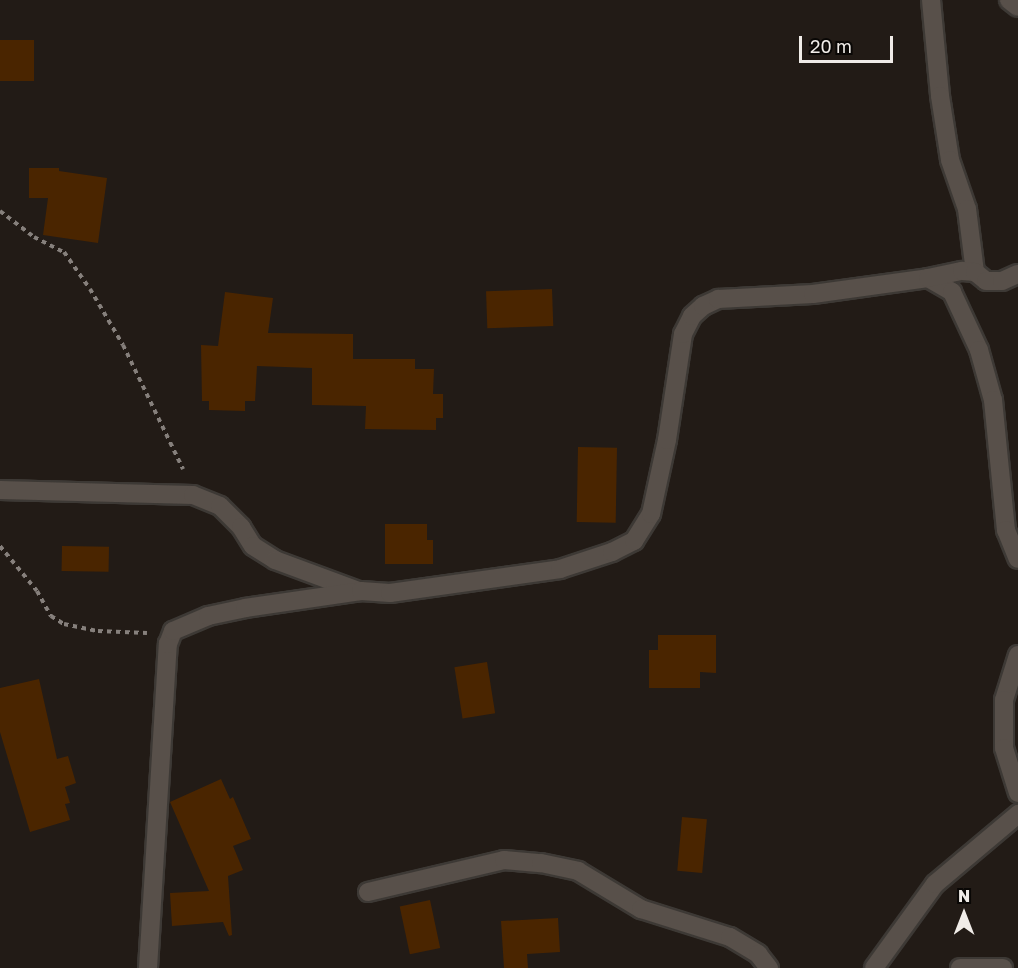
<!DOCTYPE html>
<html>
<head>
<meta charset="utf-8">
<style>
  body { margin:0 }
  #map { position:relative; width:1018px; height:968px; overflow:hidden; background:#221b16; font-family:"Golos Text",sans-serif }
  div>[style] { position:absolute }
  .building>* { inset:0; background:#4a2500; transform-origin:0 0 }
  .path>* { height:4px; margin-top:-2px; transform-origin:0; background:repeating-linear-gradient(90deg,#86807c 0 4.5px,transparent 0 9px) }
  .roads { filter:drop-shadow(2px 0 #3d3935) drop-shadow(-2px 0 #3d3935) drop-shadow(0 2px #3d3935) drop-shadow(0 -2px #3d3935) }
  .minor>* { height:18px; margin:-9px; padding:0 9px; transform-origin:9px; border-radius:9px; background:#58504a }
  span { translate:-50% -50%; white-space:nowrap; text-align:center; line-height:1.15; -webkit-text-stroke:4.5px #090705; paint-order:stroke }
  .north { position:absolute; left:934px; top:884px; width:60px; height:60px; -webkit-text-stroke:4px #090705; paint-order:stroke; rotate:0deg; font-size:16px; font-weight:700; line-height:24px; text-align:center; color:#f0ece8 }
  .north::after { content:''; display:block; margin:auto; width:21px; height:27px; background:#f0ece8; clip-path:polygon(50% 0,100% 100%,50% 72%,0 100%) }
  .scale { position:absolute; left:799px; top:36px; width:94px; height:27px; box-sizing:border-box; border:3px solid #f0ece8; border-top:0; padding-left:8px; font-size:18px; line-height:21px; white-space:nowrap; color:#f0ece8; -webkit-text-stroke:4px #090705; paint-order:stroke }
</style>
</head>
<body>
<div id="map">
  <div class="building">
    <div style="left:0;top:40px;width:34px;height:41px"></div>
    <div style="clip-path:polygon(29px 168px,59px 168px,59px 171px,107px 178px,98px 243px,43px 235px,48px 198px,29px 198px)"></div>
    <div style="left:552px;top:289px;width:37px;height:66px;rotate:88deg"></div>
    <div style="clip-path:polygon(225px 292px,273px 298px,268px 333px,353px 334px,353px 359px,415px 359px,415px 369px,434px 369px,433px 394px,443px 394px,443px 418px,436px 418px,436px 430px,365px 429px,366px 406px,312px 405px,312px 368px,257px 366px,255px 401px,245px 401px,245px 411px,209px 410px,209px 401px,202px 401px,201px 345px,218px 346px)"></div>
    <div style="left:578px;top:447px;width:39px;height:75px;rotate:1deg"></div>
    <div style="clip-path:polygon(385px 524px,427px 524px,427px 540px,433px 540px,433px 564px,385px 564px)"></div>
    <div style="left:62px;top:546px;width:47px;height:25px;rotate:1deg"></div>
    <div style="clip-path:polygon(658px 635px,716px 635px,716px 673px,700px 672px,700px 688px,649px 688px,649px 650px,658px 650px)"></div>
    <div style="left:487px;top:662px;width:52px;height:33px;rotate:81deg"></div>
    <div style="clip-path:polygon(39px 679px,57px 759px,68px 756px,76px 783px,65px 787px,70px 803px,65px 804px,70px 820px,30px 832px,0 732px,0 688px)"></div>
    <div style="clip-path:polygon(221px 779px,230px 799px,233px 797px,251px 839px,233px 846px,243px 870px,228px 876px,232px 935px,229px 936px,223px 922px,172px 926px,170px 893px,209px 891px,170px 802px)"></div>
    <div style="left:682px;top:817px;width:25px;height:54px;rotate:5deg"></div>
    <div style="left:430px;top:900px;width:49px;height:31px;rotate:78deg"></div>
    <div style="clip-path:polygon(558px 918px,560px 952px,527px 954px,528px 968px,504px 968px,501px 921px)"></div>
  </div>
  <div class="path">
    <div style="left:0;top:211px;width:43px;rotate:37.4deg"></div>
    <div style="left:34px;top:237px;width:34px;rotate:27deg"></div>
    <div style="left:64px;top:252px;width:45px;rotate:54.9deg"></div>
    <div style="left:90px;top:289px;width:65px;rotate:59.5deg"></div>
    <div style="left:123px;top:345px;width:138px;rotate:64.2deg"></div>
    <div style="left:0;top:546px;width:58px;rotate:50.6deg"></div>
    <div style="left:37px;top:591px;width:29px;rotate:61deg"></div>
    <div style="left:51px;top:616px;width:15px;rotate:32deg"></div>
    <div style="left:64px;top:624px;width:35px;rotate:12deg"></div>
    <div style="left:98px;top:631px;width:49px;rotate:2.3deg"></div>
  </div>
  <div class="roads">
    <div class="minor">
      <div style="left:931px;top:0;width:96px;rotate:84.6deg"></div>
      <div style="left:940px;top:96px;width:65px;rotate:81.1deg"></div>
      <div style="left:950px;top:160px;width:52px;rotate:70.9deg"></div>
      <div style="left:967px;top:209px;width:64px;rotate:82.8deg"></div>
      <div style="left:1009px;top:0;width:11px;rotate:38deg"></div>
      <div style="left:928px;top:278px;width:28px;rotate:30deg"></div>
      <div style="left:952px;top:292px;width:64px;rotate:65deg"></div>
      <div style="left:979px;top:350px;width:52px;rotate:74.4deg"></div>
      <div style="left:993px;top:400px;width:131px;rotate:84.3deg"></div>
      <div style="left:1006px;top:530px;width:31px;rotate:68deg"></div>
      <div style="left:0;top:490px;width:193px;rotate:1.5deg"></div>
      <div style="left:193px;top:495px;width:29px;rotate:22deg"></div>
      <div style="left:220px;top:506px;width:30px;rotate:45deg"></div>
      <div style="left:241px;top:527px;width:22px;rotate:58deg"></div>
      <div style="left:253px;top:546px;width:26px;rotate:32deg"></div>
      <div style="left:275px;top:560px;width:90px;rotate:20.3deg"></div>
      <div style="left:1018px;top:655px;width:47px;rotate:107.3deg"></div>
      <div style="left:1004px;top:700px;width:48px;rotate:90deg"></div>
      <div style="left:1004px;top:748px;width:47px;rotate:72.7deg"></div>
      <div style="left:368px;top:892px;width:140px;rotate:-13.2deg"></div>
      <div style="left:504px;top:860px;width:37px;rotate:5deg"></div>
      <div style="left:541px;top:863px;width:38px;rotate:12deg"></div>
      <div style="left:578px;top:871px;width:74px;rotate:31.1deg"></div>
      <div style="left:641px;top:909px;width:93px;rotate:17.5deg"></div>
      <div style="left:730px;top:937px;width:33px;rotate:31deg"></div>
      <div style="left:758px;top:954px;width:18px;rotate:52deg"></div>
      <div style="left:148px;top:968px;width:325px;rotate:-86.5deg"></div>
      <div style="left:168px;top:644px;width:14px;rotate:-69deg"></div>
      <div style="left:173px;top:631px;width:38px;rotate:-23deg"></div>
      <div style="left:208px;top:616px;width:38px;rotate:-12deg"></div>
      <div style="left:245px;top:608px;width:117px;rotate:-8.3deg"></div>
      <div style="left:361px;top:591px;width:29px;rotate:4deg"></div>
      <div style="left:390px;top:593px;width:172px;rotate:-8deg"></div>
      <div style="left:560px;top:569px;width:55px;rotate:-18.1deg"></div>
      <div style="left:612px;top:552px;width:25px;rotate:-27deg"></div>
      <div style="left:634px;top:541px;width:32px;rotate:-58deg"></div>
      <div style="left:651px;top:514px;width:76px;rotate:-77.8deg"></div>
      <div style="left:667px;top:440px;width:107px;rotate:-81.4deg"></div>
      <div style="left:683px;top:334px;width:20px;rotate:-63deg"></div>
      <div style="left:692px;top:316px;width:15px;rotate:-42deg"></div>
      <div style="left:703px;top:306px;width:17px;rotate:-25deg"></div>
      <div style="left:718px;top:299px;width:95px;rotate:-3deg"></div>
      <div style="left:813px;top:294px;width:116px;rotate:-7.9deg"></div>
      <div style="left:928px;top:278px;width:35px;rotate:-12deg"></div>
      <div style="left:962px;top:271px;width:13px;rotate:4deg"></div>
      <div style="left:975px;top:272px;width:14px;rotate:39deg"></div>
      <div style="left:986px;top:281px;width:16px"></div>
      <div style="left:1002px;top:281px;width:17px;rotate:-24deg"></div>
      <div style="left:874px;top:968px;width:104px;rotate:-54deg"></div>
      <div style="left:935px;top:884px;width:109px;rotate:-40.1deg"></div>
      <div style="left:960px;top:968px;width:43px"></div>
    </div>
  </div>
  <div class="north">N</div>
  <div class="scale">20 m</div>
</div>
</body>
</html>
